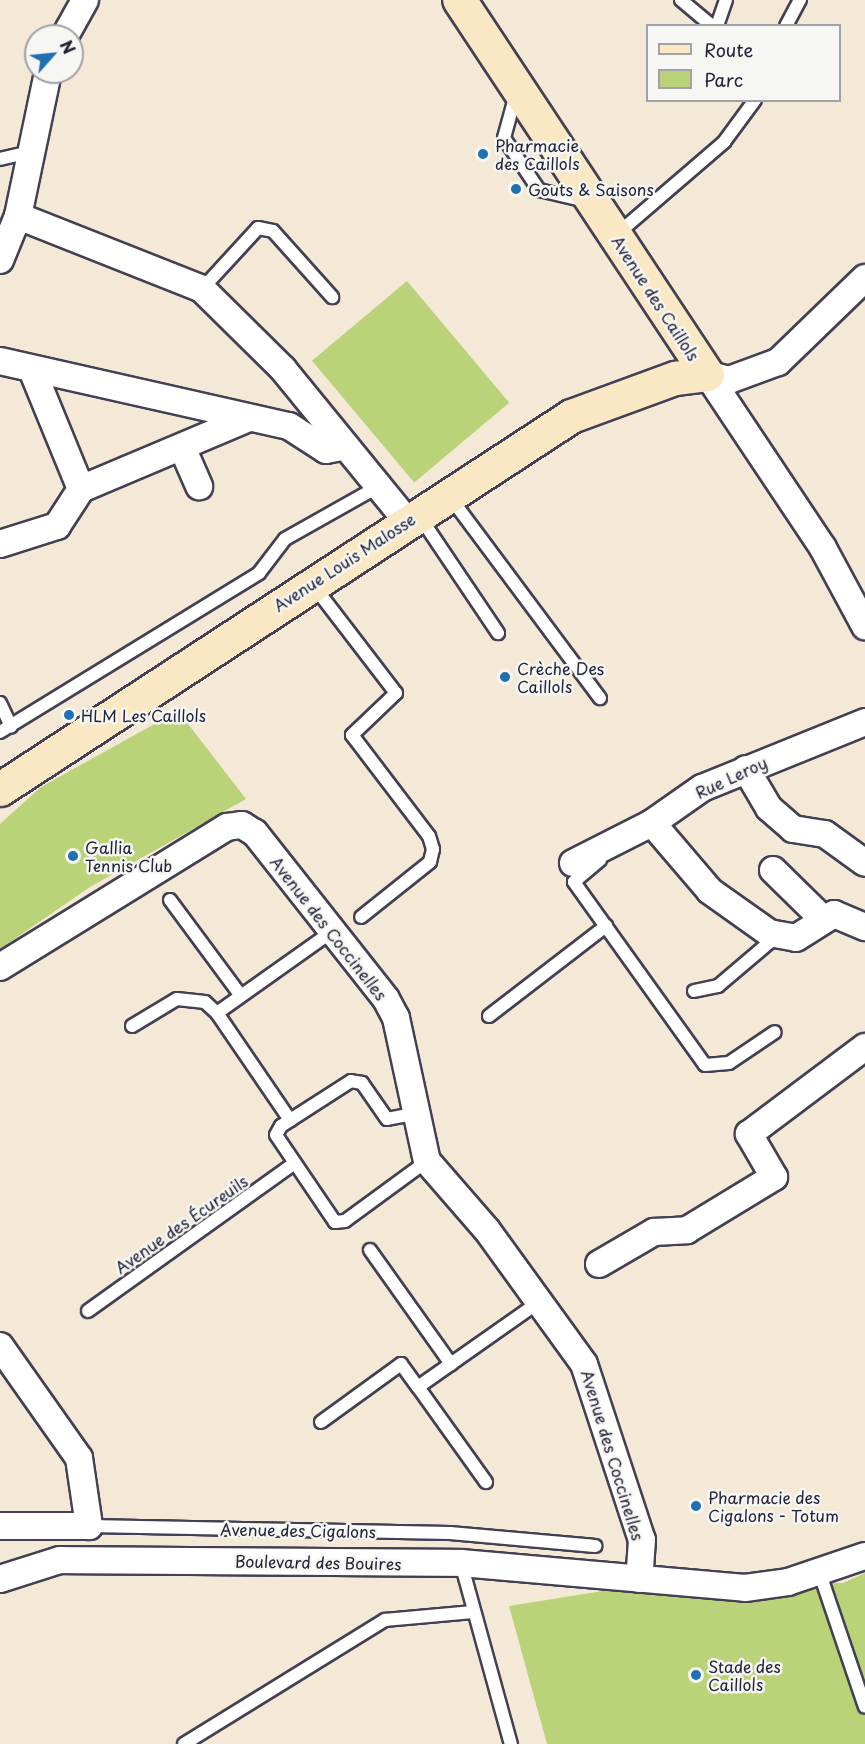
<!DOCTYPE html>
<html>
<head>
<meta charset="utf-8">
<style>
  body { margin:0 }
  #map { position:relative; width:865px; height:1744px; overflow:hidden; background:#f4e8d6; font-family:"Playpen Sans",sans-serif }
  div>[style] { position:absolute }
  .green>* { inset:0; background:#bad378; transform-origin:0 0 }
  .roads { filter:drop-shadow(2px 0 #424052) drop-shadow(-2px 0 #424052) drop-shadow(0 2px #424052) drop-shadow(0 -2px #424052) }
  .lane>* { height:12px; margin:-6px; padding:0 6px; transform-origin:6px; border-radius:6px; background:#fff }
  .street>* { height:26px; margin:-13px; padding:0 13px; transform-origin:13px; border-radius:13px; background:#fff }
  .secondary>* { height:33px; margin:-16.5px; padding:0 16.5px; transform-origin:16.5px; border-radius:16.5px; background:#fae7c3 }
  .dots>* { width:16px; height:16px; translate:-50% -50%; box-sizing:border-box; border:3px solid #f6f6f2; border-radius:50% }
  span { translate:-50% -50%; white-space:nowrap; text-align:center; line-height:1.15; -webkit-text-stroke:5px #f6f6f2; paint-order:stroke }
  .poi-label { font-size:16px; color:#22223b }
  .left { translate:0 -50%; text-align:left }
  .street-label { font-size:16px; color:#22223b }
  .legend { position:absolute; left:646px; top:24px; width:195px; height:78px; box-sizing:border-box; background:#f6f6f2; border:2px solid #a1a1a9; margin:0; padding:8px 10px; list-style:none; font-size:18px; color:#22223b }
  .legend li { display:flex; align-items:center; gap:12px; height:30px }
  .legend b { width:30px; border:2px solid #a1a1a9 }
  .north { position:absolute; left:24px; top:24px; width:60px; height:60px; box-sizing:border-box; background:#f6f6f2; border:2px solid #a1a1a9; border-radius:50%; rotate:63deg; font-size:16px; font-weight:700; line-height:24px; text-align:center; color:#22223b }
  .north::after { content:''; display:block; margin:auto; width:21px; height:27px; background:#1f6fb2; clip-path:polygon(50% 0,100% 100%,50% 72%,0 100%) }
</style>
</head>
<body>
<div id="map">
  <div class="green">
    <div style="left:407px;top:281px;width:159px;height:124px;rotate:50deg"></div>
    <div style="clip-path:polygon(178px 711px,246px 799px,90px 887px,0 949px,0 824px,41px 787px)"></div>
    <div style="clip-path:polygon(865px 1573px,865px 1744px,547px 1744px,509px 1606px,659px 1582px,843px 1583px)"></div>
  </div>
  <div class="roads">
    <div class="lane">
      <div style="left:681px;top:0;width:40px;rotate:40deg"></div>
      <div style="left:717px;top:26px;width:28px;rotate:-71deg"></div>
      <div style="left:786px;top:26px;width:30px;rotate:-62deg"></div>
      <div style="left:516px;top:94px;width:46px;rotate:105.3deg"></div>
      <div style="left:504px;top:138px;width:63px;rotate:56.1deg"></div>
      <div style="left:539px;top:190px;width:48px;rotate:13.2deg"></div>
      <div style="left:0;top:159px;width:31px;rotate:-13deg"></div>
      <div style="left:616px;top:235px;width:143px;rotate:-40.7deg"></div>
      <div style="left:724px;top:142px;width:52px;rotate:-53.6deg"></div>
      <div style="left:202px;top:289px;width:83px;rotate:-47.4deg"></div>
      <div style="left:258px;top:228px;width:15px;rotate:11deg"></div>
      <div style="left:273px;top:231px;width:89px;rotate:48.2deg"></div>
      <div style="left:450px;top:497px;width:251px;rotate:53.3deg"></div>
      <div style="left:420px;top:517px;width:140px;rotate:56.1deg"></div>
      <div style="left:313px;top:585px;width:136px;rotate:52.5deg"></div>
      <div style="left:396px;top:693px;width:61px;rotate:136.3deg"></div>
      <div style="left:352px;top:735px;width:127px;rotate:52.7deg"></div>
      <div style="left:429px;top:836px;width:14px;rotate:73deg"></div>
      <div style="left:433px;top:849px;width:13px;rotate:103deg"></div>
      <div style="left:430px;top:862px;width:88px;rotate:141.4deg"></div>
      <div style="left:0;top:703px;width:26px;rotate:65deg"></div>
      <div style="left:0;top:732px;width:304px;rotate:-31.5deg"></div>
      <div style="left:259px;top:573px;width:43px;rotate:-52.6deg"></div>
      <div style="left:285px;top:539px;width:108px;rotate:-29.4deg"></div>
      <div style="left:600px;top:860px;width:34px;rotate:140deg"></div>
      <div style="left:574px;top:882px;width:225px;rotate:54.4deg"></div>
      <div style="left:705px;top:1065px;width:24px;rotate:-5deg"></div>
      <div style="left:729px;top:1063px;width:55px;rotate:-34deg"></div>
      <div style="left:170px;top:900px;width:119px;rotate:53.5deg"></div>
      <div style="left:694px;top:991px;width:25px;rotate:-12deg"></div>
      <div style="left:718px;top:986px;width:77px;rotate:-40.3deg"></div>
      <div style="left:217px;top:1013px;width:130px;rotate:55.7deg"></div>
      <div style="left:489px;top:1016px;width:148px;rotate:-37.6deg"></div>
      <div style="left:132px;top:1026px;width:52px;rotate:-31deg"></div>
      <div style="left:177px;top:999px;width:28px;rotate:6deg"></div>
      <div style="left:205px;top:1002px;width:16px;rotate:43deg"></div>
      <div style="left:217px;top:1013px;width:142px;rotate:-35.3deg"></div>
      <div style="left:413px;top:1114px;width:26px;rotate:169deg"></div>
      <div style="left:387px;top:1119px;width:44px;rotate:-124.8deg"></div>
      <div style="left:362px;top:1083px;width:11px;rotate:-170deg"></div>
      <div style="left:351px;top:1081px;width:83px;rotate:147.3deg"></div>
      <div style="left:281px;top:1126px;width:10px;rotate:119deg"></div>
      <div style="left:276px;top:1135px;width:105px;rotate:55.9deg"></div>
      <div style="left:335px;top:1222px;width:10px;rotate:-6deg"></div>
      <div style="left:345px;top:1221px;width:102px;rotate:-36.2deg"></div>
      <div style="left:370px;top:1250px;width:140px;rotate:54.6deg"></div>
      <div style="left:88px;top:1311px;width:251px;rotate:-35.6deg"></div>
      <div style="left:418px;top:1387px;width:117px;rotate:54.4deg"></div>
      <div style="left:321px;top:1422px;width:99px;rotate:-35.9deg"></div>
      <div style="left:401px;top:1364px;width:29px;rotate:54deg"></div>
      <div style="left:418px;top:1387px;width:148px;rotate:-35.1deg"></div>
      <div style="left:89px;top:1526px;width:361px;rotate:1.1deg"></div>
      <div style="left:450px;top:1533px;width:146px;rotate:5.1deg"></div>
      <div style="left:461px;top:1563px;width:188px;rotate:74.6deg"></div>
      <div style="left:820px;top:1574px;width:140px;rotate:71.3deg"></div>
      <div style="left:184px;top:1744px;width:236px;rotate:-31.7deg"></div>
      <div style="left:385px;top:1620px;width:88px;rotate:-5.2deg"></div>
    </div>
    <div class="street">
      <div style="left:65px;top:36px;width:41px;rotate:-60.9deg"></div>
      <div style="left:18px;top:216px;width:198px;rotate:21.6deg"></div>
      <div style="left:202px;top:289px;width:114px;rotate:44.6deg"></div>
      <div style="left:283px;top:369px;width:198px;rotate:50.8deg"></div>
      <div style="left:0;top:260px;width:48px;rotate:-67.8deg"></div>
      <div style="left:18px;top:216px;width:147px;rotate:-78.2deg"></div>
      <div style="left:0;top:361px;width:296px;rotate:12.7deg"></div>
      <div style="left:289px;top:426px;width:44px;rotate:33deg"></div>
      <div style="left:326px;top:450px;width:20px;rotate:-11deg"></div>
      <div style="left:33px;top:372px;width:126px;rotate:67.7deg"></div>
      <div style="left:707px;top:374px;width:209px;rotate:56.3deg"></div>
      <div style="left:823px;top:548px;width:89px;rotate:61.7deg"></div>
      <div style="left:707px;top:374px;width:23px;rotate:15deg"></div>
      <div style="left:729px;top:380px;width:52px;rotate:-20.2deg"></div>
      <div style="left:778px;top:362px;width:121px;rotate:-44deg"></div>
      <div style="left:182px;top:447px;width:43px;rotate:66.4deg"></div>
      <div style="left:0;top:544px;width:60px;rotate:-17.5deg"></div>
      <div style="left:57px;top:526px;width:44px;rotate:-57deg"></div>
      <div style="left:81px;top:489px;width:180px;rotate:-22.9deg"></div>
      <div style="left:746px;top:769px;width:45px;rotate:59.5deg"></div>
      <div style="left:769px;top:808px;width:32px;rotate:41deg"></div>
      <div style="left:793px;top:829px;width:32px;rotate:9deg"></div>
      <div style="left:825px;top:834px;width:49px;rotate:35.9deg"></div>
      <div style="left:652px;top:823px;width:89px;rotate:49.5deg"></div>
      <div style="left:710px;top:891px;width:72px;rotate:35.4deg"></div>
      <div style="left:769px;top:933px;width:27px;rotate:10deg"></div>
      <div style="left:796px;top:938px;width:45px;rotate:-32.3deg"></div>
      <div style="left:834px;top:914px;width:34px;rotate:23deg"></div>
      <div style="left:573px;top:863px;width:89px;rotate:-26.9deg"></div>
      <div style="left:652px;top:823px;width:61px;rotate:-35deg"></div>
      <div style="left:702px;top:788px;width:176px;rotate:-22deg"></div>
      <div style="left:773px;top:870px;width:71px;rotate:44.4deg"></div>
      <div style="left:0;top:967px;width:267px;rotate:-31.7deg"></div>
      <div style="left:227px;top:827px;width:15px;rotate:-8deg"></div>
      <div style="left:242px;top:825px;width:15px;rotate:32deg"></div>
      <div style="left:255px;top:833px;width:211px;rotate:51.7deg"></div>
      <div style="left:386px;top:999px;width:21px;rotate:62deg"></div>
      <div style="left:396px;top:1018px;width:146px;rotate:77.8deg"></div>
      <div style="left:427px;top:1161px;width:91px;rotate:49deg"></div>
      <div style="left:487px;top:1230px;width:165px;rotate:54.1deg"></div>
      <div style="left:584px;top:1364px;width:185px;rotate:71.8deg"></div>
      <div style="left:642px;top:1540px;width:39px;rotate:94deg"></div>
      <div style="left:599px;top:1264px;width:64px;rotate:-30.2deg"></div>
      <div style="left:654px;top:1232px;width:33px;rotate:-3deg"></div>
      <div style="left:687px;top:1230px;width:102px;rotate:-31.3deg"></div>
      <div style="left:774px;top:1177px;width:50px;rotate:-120.2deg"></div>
      <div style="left:749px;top:1134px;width:145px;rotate:-36.9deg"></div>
      <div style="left:0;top:1346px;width:137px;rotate:54.8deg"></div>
      <div style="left:79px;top:1458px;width:69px;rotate:81.6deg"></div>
      <div style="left:89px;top:1526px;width:89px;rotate:180deg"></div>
      <div style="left:0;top:1579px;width:63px;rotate:-17.6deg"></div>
      <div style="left:60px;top:1560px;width:401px;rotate:0.4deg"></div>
      <div style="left:461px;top:1563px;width:285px;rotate:5deg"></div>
      <div style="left:745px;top:1588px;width:43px;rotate:-7.9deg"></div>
      <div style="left:788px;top:1582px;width:81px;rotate:-18.7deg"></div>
    </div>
    <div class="secondary">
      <div style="left:0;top:789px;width:682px;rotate:-33.15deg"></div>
      <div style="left:571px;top:416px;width:111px;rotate:-20.1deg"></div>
      <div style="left:675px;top:378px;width:32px;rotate:-7deg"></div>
      <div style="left:707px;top:374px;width:449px;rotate:-123.5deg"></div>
    </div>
  </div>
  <div class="dots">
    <div style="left:483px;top:154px;background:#1f6fb2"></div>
    <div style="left:516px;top:189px;background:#1f6fb2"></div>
    <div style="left:505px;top:677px;background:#1f6fb2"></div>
    <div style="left:69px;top:715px;background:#1f6fb2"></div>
    <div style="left:73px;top:856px;background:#1f6fb2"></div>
    <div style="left:696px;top:1506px;background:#1f6fb2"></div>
    <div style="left:696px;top:1675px;background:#1f6fb2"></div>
  </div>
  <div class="poi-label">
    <span class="left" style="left:495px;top:154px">Pharmacie<br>des Caillols</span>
    <span class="left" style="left:528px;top:189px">Gouts &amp; Saisons</span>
    <span class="left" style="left:517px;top:677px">Crèche Des<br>Caillols</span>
    <span class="left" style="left:81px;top:715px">HLM Les Caillols</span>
    <span class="left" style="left:85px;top:856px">Gallia<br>Tennis Club</span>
    <span class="left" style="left:708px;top:1506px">Pharmacie des<br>Cigalons - Totum</span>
    <span class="left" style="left:708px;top:1675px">Stade des<br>Caillols</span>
  </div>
  <div class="street-label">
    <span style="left:656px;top:298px;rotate:57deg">Avenue des Caillols</span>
    <span style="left:344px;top:562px;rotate:-33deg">Avenue Louis Malosse</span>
    <span style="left:731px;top:777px;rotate:-25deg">Rue Leroy</span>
    <span style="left:329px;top:928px;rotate:52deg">Avenue des Coccinelles</span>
    <span style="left:181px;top:1224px;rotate:-35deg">Avenue des Écureuils</span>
    <span style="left:613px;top:1455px;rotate:73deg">Avenue des Coccinelles</span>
    <span style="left:298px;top:1530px;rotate:1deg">Avenue des Cigalons</span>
    <span style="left:318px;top:1562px;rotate:1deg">Boulevard des Bouires</span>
  </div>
  <ul class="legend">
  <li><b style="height:8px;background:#fae7c3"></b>Route</li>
  <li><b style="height:16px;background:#bad378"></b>Parc</li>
  </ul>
  <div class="north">N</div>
</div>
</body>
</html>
